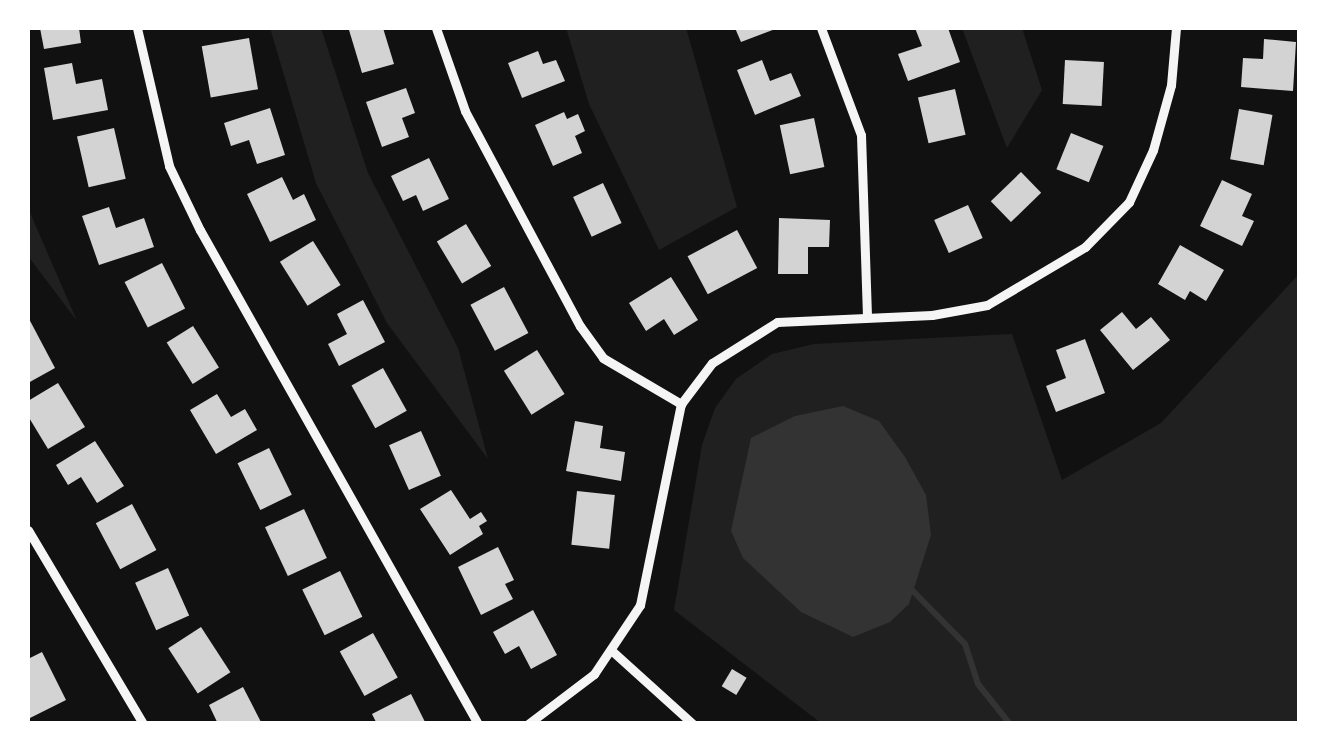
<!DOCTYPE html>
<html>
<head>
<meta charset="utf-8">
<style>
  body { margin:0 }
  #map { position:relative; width:1327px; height:751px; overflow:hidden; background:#111; font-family:"Archivo Narrow",sans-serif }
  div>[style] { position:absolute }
  .green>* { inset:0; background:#202020 }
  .water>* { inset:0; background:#333 }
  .stream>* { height:6px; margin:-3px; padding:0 3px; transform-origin:3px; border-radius:3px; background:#333 }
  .building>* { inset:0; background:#d3d3d3; transform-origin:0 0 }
  .minor>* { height:9px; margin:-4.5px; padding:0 4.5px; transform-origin:4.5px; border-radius:4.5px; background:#f5f5f5 }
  span { translate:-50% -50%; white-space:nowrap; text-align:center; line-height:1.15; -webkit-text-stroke:10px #fff; paint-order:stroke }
  .frame { position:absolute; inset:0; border:30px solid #fff; pointer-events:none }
</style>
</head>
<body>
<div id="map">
  <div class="green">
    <div style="clip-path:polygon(270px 28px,321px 28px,368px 173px,458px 348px,488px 459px,387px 323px,316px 183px)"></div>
    <div style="clip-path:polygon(566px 28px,686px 28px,737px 207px,659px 250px,589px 104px)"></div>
    <div style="clip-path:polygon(962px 28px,1022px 28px,1042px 90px,1007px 148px)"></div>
    <div style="clip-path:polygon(28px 208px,77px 321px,28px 256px)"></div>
    <div style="clip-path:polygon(1299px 274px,1299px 723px,821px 723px,674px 610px,702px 445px,715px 408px,736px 379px,772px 354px,814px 344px,1012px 334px,1062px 480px,1161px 423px)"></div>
  </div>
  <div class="water">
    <div style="clip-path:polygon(843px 406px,879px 421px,905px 457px,926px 495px,931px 535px,909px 604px,890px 622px,853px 637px,801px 612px,743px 558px,731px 531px,751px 438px,795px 416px)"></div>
  </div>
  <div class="stream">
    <div style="left:909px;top:587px;width:80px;rotate:45.5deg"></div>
    <div style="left:965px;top:644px;width:42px;rotate:72deg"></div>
    <div style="left:978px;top:684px;width:51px;rotate:51.3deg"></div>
  </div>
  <div class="building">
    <div style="clip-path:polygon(40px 28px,79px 28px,81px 43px,44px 49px)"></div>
    <div style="clip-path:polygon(383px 28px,394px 64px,362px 73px,349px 30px)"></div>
    <div style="clip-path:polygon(735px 28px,778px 28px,741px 42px)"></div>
    <div style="clip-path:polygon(915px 28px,948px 28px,960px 62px,908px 81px,898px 54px,922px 46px)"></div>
    <div style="left:249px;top:38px;width:52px;height:48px;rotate:80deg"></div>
    <div style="clip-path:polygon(1264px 39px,1296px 42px,1293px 91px,1241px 87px,1243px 58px,1263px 59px)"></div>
    <div style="clip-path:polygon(538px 51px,543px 64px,556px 60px,565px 81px,522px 98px,508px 63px)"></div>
    <div style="clip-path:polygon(762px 60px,770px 81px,791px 73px,801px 96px,755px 115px,737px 70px)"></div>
    <div style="left:1065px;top:60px;width:39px;height:44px;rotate:3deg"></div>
    <div style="clip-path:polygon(72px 63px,76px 84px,102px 79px,108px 110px,53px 120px,44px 68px)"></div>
    <div style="clip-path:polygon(406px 88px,415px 113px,402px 118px,409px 137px,382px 147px,366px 102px)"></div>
    <div style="left:955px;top:89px;width:47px;height:38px;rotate:77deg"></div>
    <div style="clip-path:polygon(270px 108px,285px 155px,257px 164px,249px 140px,231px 146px,224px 123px)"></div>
    <div style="left:1239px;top:109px;width:34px;height:51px;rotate:10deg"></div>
    <div style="clip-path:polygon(564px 112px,567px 119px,578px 114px,585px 131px,575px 136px,582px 153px,553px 166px,535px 125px)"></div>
    <div style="left:814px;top:118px;width:50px;height:35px;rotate:78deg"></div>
    <div style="left:114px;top:128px;width:52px;height:38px;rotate:77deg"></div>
    <div style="left:1071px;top:133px;width:35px;height:39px;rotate:22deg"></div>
    <div style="clip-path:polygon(429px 158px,449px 199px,423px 211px,416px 195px,403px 201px,391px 176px)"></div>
    <div style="left:1021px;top:172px;width:29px;height:42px;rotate:46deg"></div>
    <div style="clip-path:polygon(282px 177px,293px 200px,304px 194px,316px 220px,270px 242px,247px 194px)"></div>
    <div style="clip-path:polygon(1222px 180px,1252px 194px,1242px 216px,1254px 221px,1242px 246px,1200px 226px)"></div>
    <div style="left:603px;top:183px;width:44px;height:33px;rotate:65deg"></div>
    <div style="left:968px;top:205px;width:36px;height:37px;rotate:66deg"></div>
    <div style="clip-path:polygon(109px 207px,116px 228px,144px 218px,154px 247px,99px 265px,82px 216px)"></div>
    <div style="clip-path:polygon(779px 218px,830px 220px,829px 247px,808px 247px,808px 274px,778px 274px)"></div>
    <div style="left:466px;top:224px;width:49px;height:34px;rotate:59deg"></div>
    <div style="left:737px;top:230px;width:43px;height:56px;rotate:62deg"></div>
    <div style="left:313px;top:241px;width:52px;height:39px;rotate:58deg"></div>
    <div style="clip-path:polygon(1180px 245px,1224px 270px,1206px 301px,1190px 291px,1185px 300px,1158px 284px)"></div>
    <div style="left:162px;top:263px;width:51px;height:42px;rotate:63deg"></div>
    <div style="clip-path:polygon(671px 277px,698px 320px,674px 335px,664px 319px,646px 331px,629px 303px)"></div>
    <div style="left:504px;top:287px;width:52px;height:38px;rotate:62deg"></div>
    <div style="clip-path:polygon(363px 300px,385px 342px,339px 366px,328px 344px,347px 334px,337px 314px)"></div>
    <div style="clip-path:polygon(1122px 312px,1136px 329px,1151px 317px,1170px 340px,1133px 370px,1100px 330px)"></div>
    <div style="clip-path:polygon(28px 317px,55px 368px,28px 383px)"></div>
    <div style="left:193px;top:326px;width:49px;height:31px;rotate:58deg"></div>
    <div style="clip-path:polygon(1085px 339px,1105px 393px,1056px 412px,1046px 386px,1066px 378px,1056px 350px)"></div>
    <div style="left:537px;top:350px;width:52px;height:39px;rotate:58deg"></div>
    <div style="left:383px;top:368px;width:49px;height:36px;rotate:61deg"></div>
    <div style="clip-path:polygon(58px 383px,85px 427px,48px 449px,28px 416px,28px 401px)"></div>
    <div style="clip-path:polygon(217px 394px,231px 417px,245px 409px,257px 430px,216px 454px,190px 410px)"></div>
    <div style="clip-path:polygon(575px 421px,603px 426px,600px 448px,625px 452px,621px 481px,566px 471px)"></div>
    <div style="left:421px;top:431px;width:49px;height:35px;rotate:66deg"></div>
    <div style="clip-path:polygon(95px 441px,124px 486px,97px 503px,81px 477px,68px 485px,56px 465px)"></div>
    <div style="left:269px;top:448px;width:52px;height:35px;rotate:64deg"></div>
    <div style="clip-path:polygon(451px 490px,470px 519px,481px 512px,487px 521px,479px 526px,483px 534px,450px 555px,420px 509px)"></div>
    <div style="left:577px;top:491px;width:38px;height:54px;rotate:6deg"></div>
    <div style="left:132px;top:504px;width:52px;height:41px;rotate:62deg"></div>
    <div style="left:304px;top:509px;width:54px;height:43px;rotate:65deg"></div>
    <div style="clip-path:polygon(498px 547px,514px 580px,505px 584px,513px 599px,481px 615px,458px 567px)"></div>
    <div style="left:168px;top:568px;width:52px;height:36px;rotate:66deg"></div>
    <div style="left:340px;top:571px;width:51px;height:42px;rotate:64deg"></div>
    <div style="clip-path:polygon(533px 610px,557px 655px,531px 669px,519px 646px,505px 654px,493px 632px)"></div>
    <div style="left:201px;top:627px;width:54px;height:39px;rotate:57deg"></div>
    <div style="left:373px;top:633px;width:51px;height:38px;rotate:61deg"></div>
    <div style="clip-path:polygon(42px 652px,66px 700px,28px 719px,28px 659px)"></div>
    <div style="left:732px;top:669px;width:17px;height:20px;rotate:31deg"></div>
    <div style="clip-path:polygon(243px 687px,262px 724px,218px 724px,209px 705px)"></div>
    <div style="clip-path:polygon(411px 694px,426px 724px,377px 724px,372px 714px)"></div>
  </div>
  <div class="minor">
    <div style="left:137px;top:28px;width:142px;rotate:76.9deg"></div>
    <div style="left:169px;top:166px;width:71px;rotate:64.2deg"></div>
    <div style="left:200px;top:230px;width:567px;rotate:60.63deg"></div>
    <div style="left:436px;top:28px;width:88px;rotate:70.7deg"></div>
    <div style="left:465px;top:111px;width:244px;rotate:61.9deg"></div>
    <div style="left:580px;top:326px;width:39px;rotate:54deg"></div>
    <div style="left:603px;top:358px;width:91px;rotate:30.5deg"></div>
    <div style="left:821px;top:28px;width:114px;rotate:69.5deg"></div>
    <div style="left:861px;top:135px;width:179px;rotate:88.1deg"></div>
    <div style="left:28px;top:530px;width:226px;rotate:59.3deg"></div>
    <div style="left:611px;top:650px;width:110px;rotate:42.1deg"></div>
    <div style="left:528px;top:724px;width:83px;rotate:-37.1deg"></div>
    <div style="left:594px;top:674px;width:83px;rotate:-56.3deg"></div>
    <div style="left:640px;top:605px;width:205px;rotate:-78.5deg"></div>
    <div style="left:681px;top:404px;width:51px;rotate:-52.9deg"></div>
    <div style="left:712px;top:363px;width:77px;rotate:-32.2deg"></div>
    <div style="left:777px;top:322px;width:155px;rotate:-2.6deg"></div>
    <div style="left:932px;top:315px;width:56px;rotate:-10.3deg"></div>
    <div style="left:987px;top:305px;width:114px;rotate:-30.6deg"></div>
    <div style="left:1085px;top:247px;width:63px;rotate:-45.6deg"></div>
    <div style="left:1129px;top:202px;width:57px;rotate:-65.2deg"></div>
    <div style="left:1153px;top:150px;width:67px;rotate:-74.5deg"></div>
    <div style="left:1171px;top:85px;width:57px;rotate:-85deg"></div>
  </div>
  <div class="frame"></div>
</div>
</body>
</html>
